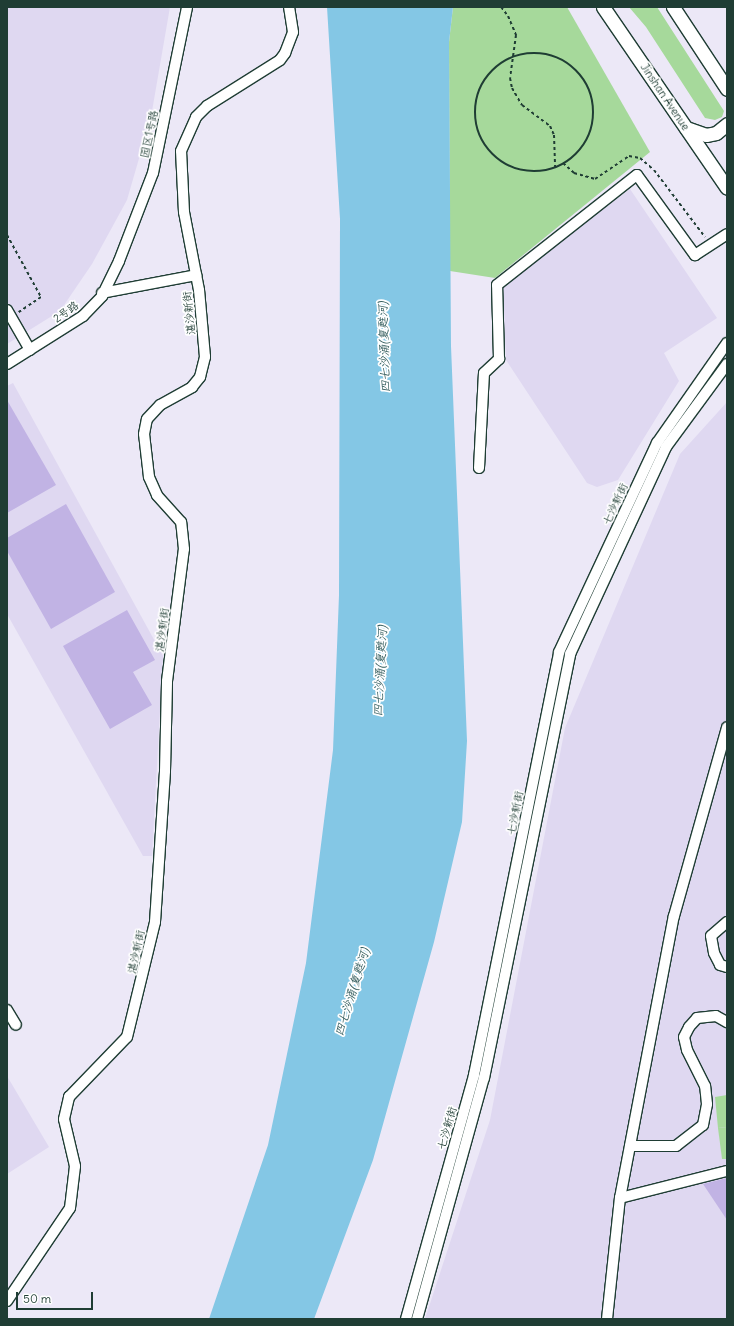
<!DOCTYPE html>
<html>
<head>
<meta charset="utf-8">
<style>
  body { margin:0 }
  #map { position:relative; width:734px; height:1326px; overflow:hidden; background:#ece8f7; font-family:Delius,"LXGW WenKai TC",sans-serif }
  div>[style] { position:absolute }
  .built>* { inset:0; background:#dfd8f1 }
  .green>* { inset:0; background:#a6d99b }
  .water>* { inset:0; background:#84c7e5 }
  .building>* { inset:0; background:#c1b3e4 }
  .path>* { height:2px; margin-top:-1px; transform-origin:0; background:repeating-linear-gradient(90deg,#1f3d34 0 3px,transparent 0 6px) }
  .path>.ring { margin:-1px; padding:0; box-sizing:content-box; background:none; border:2px solid #1f3d34; border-radius:50% }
  .roads { filter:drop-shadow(1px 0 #1f3d34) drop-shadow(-1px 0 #1f3d34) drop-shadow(0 1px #1f3d34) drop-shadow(0 -1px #1f3d34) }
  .minor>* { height:10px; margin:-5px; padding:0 5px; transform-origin:5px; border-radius:5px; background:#fff }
  .major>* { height:13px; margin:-6.5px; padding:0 6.5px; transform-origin:6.5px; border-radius:6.5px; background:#fff }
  span { translate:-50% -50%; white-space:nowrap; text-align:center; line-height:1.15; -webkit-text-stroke:3.5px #fff; paint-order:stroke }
  .street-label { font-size:11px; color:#1f3d34 }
  .water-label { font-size:12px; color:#386060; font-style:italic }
  .frame { position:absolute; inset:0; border:8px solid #1f3d34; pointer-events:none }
  .scale { position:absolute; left:16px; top:1292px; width:77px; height:18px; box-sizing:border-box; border:2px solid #1f3d34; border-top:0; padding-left:5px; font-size:12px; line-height:14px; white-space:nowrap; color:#1f3d34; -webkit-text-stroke:3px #fff; paint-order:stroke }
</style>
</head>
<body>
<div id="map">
  <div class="built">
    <div style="clip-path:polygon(7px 7px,170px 7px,151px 117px,127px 200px,92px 264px,60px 311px,7px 344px)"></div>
    <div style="clip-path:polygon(630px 189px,717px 318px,664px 353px,679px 381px,618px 480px,597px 487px,587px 483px,506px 360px,503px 284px)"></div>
    <div style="clip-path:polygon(13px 383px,163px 656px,152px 856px,143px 856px,7px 614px,7px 386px)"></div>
    <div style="clip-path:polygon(727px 402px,727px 1319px,425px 1319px,490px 1120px,565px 728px,680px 454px)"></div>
    <div style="clip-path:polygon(7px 1076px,49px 1147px,7px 1174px)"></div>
  </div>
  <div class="green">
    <div style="clip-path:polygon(453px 7px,567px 7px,650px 152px,495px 278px,450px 271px,449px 42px)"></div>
    <div style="clip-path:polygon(629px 7px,657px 7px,724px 111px,722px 117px,715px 120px,705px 118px,646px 27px)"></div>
    <div style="clip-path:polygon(727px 1095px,727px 1127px,718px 1128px,715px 1097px)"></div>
    <div style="clip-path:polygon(727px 1127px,727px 1159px,722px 1159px,718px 1128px)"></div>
  </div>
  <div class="water">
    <div style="clip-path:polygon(327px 7px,453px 7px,449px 42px,451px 346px,467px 741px,462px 822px,434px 942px,373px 1160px,314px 1319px,209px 1319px,268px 1145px,306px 963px,333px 750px,339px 595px,340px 219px)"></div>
  </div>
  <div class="building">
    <div style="clip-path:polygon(7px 400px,56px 485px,7px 513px)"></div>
    <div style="clip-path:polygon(66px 504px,115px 592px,51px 629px,7px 551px,7px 538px)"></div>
    <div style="clip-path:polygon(127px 610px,155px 660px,133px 672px,152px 705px,110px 729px,63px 646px)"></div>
    <div style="clip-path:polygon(727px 1178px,727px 1220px,703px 1184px)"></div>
  </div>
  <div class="path">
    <div style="left:501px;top:7px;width:11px;rotate:52deg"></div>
    <div style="left:508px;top:16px;width:21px;rotate:67deg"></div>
    <div style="left:516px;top:35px;width:43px;rotate:97.9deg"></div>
    <div style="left:510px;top:78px;width:10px;rotate:79deg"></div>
    <div style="left:512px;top:88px;width:20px;rotate:60deg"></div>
    <div style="left:522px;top:105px;width:35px;rotate:37deg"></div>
    <div style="left:550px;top:126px;width:10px;rotate:66deg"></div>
    <div style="left:554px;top:135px;width:32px;rotate:88deg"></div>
    <div class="ring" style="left:475px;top:53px;width:116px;height:116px"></div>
    <div style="left:563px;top:163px;width:15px;rotate:42deg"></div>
    <div style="left:574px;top:173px;width:22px;rotate:16deg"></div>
    <div style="left:595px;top:179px;width:41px;rotate:-34.1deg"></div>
    <div style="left:629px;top:156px;width:11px;rotate:10deg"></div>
    <div style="left:640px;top:158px;width:18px;rotate:41deg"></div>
    <div style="left:654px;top:170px;width:84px;rotate:52.7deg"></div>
    <div style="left:7px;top:235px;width:71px;rotate:61.3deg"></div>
    <div style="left:41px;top:297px;width:27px;rotate:146deg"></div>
  </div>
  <div class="roads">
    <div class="minor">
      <div style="left:102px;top:293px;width:96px;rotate:-10.8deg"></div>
      <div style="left:7px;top:310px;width:46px;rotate:60.1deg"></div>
      <div style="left:7px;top:364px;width:90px;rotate:-32.3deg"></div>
      <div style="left:83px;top:316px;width:28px;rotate:-46deg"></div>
      <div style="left:102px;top:296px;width:39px;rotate:-64deg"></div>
      <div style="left:119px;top:261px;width:94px;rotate:-68.9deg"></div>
      <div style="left:153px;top:173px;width:169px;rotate:-78.4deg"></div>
      <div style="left:479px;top:468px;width:95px;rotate:-87deg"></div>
      <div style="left:484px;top:373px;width:21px;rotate:-43deg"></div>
      <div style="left:499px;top:359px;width:74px;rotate:-91.5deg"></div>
      <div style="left:497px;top:285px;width:178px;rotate:-38.2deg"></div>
      <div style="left:637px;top:175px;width:99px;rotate:54.1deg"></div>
      <div style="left:695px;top:255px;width:38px;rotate:-33deg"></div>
      <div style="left:727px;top:922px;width:21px;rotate:139deg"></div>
      <div style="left:711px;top:936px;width:17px;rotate:80deg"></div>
      <div style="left:714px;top:953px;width:13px;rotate:63deg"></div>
      <div style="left:720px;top:965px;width:7px;rotate:16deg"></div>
      <div style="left:7px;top:1010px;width:17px;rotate:59deg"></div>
      <div style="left:630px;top:1146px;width:46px"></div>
      <div style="left:676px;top:1146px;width:34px;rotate:-38deg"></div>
      <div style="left:703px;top:1125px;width:21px;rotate:-79deg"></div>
      <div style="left:707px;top:1104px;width:18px;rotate:-96deg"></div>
      <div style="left:705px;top:1086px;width:40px;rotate:-116.6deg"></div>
      <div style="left:687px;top:1050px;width:13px;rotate:-103deg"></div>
      <div style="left:684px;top:1037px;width:11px;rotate:-63deg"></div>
      <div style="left:689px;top:1027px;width:12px;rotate:-48deg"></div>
      <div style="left:697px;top:1018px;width:19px;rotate:-6deg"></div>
      <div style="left:716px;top:1016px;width:13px;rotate:29deg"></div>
      <div style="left:620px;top:1198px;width:110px;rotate:-14.2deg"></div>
      <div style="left:7px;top:1301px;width:112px;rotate:-55.9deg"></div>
      <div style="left:70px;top:1208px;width:42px;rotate:-83.2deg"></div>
      <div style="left:75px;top:1166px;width:48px;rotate:-103.2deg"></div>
      <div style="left:64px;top:1119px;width:23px;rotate:-77deg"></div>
      <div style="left:69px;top:1097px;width:83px;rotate:-46deg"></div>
      <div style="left:127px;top:1037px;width:118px;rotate:-76.3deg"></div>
      <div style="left:155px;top:922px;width:151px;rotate:-86.2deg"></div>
      <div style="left:165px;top:771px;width:90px;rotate:-88.7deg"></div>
      <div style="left:167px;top:681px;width:133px;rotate:-82.7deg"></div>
      <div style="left:184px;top:549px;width:27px;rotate:-96deg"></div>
      <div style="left:181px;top:522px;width:36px;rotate:-132deg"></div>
      <div style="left:157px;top:495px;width:20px;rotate:-114deg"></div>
      <div style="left:149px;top:477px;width:43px;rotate:-96.6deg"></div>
      <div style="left:144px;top:434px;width:15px;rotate:-79deg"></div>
      <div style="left:147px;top:419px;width:19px;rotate:-47deg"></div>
      <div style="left:160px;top:405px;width:37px;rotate:-29deg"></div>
      <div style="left:192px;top:387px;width:13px;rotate:-51deg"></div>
      <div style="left:200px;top:377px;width:21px;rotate:-76deg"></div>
      <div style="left:205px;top:357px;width:67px;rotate:-95.1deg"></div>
      <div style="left:199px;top:290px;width:79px;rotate:-100.9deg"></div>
      <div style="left:184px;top:212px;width:61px;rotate:-92.8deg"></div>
      <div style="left:181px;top:151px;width:37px;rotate:-66deg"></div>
      <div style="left:196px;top:117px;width:16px;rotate:-45deg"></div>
      <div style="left:207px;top:106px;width:86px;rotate:-32.2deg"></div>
      <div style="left:280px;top:60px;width:9px;rotate:-54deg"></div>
      <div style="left:285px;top:53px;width:22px;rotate:-69deg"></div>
      <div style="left:293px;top:32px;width:25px;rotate:-99deg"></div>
      <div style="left:406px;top:1319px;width:253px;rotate:-74.4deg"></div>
      <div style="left:474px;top:1075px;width:431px;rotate:-78.6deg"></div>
      <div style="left:559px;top:652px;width:231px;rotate:-64.9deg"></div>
      <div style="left:657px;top:443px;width:122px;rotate:-55deg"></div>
      <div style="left:417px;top:1319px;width:250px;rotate:-74.5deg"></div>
      <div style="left:484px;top:1078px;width:433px;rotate:-78.5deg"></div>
      <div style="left:570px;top:654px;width:228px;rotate:-65.1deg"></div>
      <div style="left:666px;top:447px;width:103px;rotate:-53.7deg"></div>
      <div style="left:607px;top:1319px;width:122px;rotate:-83.9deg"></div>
      <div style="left:620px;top:1198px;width:287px;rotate:-79.2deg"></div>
      <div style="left:674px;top:916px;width:196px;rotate:-74.3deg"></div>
    </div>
    <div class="major">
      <div style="left:603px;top:7px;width:219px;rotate:55.6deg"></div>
      <div style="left:673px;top:7px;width:98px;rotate:56.6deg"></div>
      <div style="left:686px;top:128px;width:21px;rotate:19deg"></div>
      <div style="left:706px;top:135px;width:10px;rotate:-11deg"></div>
      <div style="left:716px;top:133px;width:14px;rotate:-39deg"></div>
    </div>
  </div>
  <div class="street-label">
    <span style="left:665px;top:97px;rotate:56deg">Jinshan Avenue</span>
    <span style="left:149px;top:134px;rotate:-78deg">园区1号路</span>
    <span style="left:66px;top:312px;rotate:-35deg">2号路</span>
    <span style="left:189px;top:313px;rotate:-96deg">湛沙新街</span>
    <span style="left:615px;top:504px;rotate:-65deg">七沙新街</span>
    <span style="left:162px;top:630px;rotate:-83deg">湛沙新街</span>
    <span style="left:515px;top:813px;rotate:-79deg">七沙新街</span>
    <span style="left:136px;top:952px;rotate:-78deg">湛沙新街</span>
    <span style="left:447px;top:1128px;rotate:-74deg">七沙新街</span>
  </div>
  <div class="water-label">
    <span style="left:384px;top:347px;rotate:-92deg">四七沙涌(复甦河)</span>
    <span style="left:380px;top:671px;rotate:-87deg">四七沙涌(复甦河)</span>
    <span style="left:352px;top:992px;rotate:-73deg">四七沙涌(复甦河)</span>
  </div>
  <div class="frame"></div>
  <div class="scale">50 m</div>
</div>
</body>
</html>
